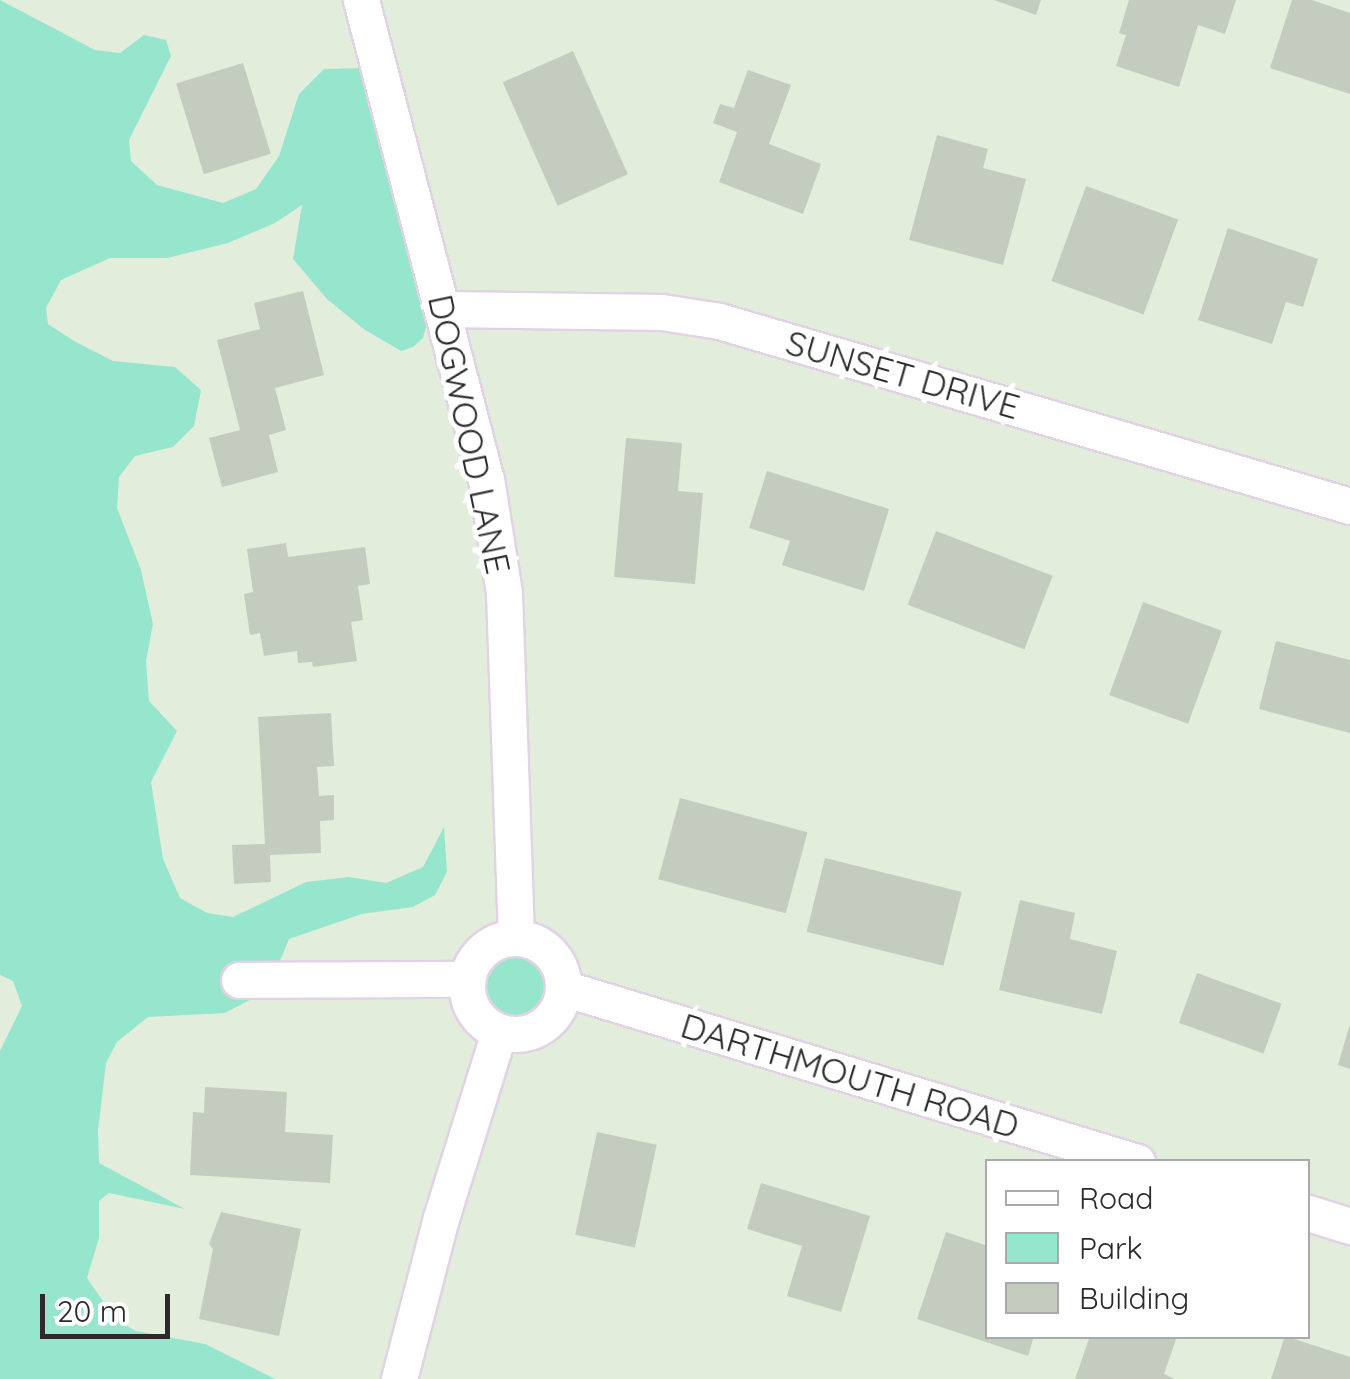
<!DOCTYPE html>
<html>
<head>
<meta charset="utf-8">
<style>
  body { margin:0 }
  #map { position:relative; width:1350px; height:1379px; overflow:hidden; background:#e3eddc; font-family:Quicksand,sans-serif }
  div>[style] { position:absolute }
  .green>* { inset:0; background:#96e6cd }
  .round { border-radius:50% }
  .building>* { inset:0; background:#c3ccbf; transform-origin:0 0 }
  .roads { filter:drop-shadow(2px 0 #e1d2e4) drop-shadow(-2px 0 #e1d2e4) drop-shadow(0 2px #e1d2e4) drop-shadow(0 -2px #e1d2e4) }
  .minor>* { height:35px; margin:-17.5px; padding:0 17.5px; transform-origin:17.5px; border-radius:17.5px; background:#fff }
  .minor>.ring { margin:-17.5px; padding:0; box-sizing:content-box; background:none; border:35px solid #fff; border-radius:50% }
  span { translate:-50% -50%; white-space:nowrap; text-align:center; line-height:1.15; -webkit-text-stroke:10px #fff; paint-order:stroke }
  .street-label { font-size:35px; color:#2b2b2b }
  .legend { position:absolute; left:985px; top:1159px; width:325px; height:180px; box-sizing:border-box; background:#fff; border:2px solid #aaa; margin:0; padding:12px 18px; list-style:none; font-size:30px; color:#2b2b2b }
  .legend li { display:flex; align-items:center; gap:20px; height:50px }
  .legend b { width:50px; border:2px solid #aaa }
  .scale { position:absolute; left:40px; top:1294px; width:130px; height:45px; box-sizing:border-box; border:5px solid #2b2b2b; border-top:0; padding-left:12px; font-size:30px; line-height:35px; white-space:nowrap; color:#2b2b2b; -webkit-text-stroke:8px #fff; paint-order:stroke }
</style>
</head>
<body>
<div id="map">
  <div class="green">
    <div style="clip-path:polygon(0 0,95px 50px,120px 53px,144px 35px,166px 40px,171px 56px,129px 140px,131px 161px,157px 185px,223px 203px,256px 189px,279px 156px,299px 94px,324px 69px,363px 68px,433px 299px,423px 338px,413px 347px,401px 351px,365px 330px,327px 299px,293px 259px,302px 205px,275px 223px,228px 243px,167px 258px,110px 258px,61px 280px,46px 308px,48px 324px,74px 341px,113px 361px,175px 367px,201px 390px,194px 426px,173px 447px,135px 456px,119px 477px,117px 508px,141px 570px,153px 624px,146px 661px,149px 701px,177px 731px,151px 782px,163px 859px,180px 898px,207px 913px,233px 917px,306px 882px,349px 877px,386px 883px,423px 867px,444px 827px,447px 872px,435px 895px,413px 907px,362px 914px,289px 939px,268px 990px,225px 1013px,148px 1017px,117px 1042px,106px 1063px,98px 1131px,99px 1163px,185px 1209px,109px 1193px,99px 1201px,99px 1238px,87px 1278px,116px 1320px,136px 1331px,205px 1344px,275px 1379px,0 1379px,0 1051px,22px 1006px,13px 981px,0 975px)"></div>
    <div class="round" style="left:467px;top:938px;width:96px;height:96px"></div>
  </div>
  <div class="building">
    <div style="clip-path:polygon(994px 0,1041px 0,1036px 15px)"></div>
    <div style="clip-path:polygon(1129px 0,1236px 0,1225px 34px,1198px 25px,1179px 87px,1116px 66px,1126px 35px,1119px 33px)"></div>
    <div style="clip-path:polygon(1292px 0,1312px 0,1350px 13px,1350px 94px,1270px 68px)"></div>
    <div style="left:573px;top:51px;width:135px;height:77px;rotate:66deg"></div>
    <div style="left:243px;top:63px;width:95px;height:70px;rotate:73deg"></div>
    <div style="clip-path:polygon(748px 70px,791px 85px,769px 144px,821px 164px,803px 214px,719px 182px,737px 132px,713px 123px,720px 104px,734px 108px)"></div>
    <div style="clip-path:polygon(937px 135px,988px 149px,983px 168px,1026px 179px,1003px 265px,909px 240px)"></div>
    <div style="left:1086px;top:186px;width:98px;height:101px;rotate:20deg"></div>
    <div style="clip-path:polygon(1228px 228px,1318px 259px,1303px 307px,1286px 302px,1272px 344px,1198px 320px)"></div>
    <div style="clip-path:polygon(303px 291px,324px 375px,275px 388px,286px 430px,269px 435px,278px 472px,222px 487px,209px 438px,240px 430px,217px 340px,260px 329px,254px 303px)"></div>
    <div style="clip-path:polygon(626px 438px,682px 443px,678px 491px,703px 493px,695px 584px,614px 577px)"></div>
    <div style="clip-path:polygon(767px 471px,889px 509px,864px 591px,782px 565px,790px 541px,749px 528px)"></div>
    <div style="left:936px;top:531px;width:125px;height:79px;rotate:21deg"></div>
    <div style="clip-path:polygon(286px 543px,288px 557px,365px 547px,370px 584px,358px 586px,363px 620px,351px 622px,357px 661px,313px 667px,312px 662px,298px 663px,297px 651px,264px 656px,260px 633px,250px 635px,244px 594px,253px 592px,247px 549px)"></div>
    <div style="left:1143px;top:602px;width:84px;height:99px;rotate:20deg"></div>
    <div style="clip-path:polygon(1276px 641px,1350px 660px,1350px 733px,1259px 709px)"></div>
    <div style="clip-path:polygon(331px 713px,334px 766px,317px 767px,319px 796px,334px 795px,334px 820px,320px 821px,321px 853px,270px 855px,271px 882px,234px 884px,232px 845px,265px 844px,258px 717px)"></div>
    <div style="left:680px;top:798px;width:132px;height:84px;rotate:15deg"></div>
    <div style="left:825px;top:858px;width:141px;height:76px;rotate:14deg"></div>
    <div style="clip-path:polygon(1020px 900px,1075px 913px,1070px 939px,1117px 951px,1102px 1014px,999px 990px)"></div>
    <div style="left:1197px;top:973px;width:90px;height:53px;rotate:20deg"></div>
    <div style="clip-path:polygon(1349px 1027px,1350px 1027px,1350px 1069px,1338px 1065px)"></div>
    <div style="clip-path:polygon(205px 1087px,287px 1092px,285px 1132px,333px 1135px,330px 1183px,190px 1175px,193px 1112px,204px 1113px)"></div>
    <div style="left:597px;top:1132px;width:61px;height:105px;rotate:12deg"></div>
    <div style="clip-path:polygon(761px 1183px,870px 1216px,841px 1312px,787px 1296px,802px 1246px,747px 1229px)"></div>
    <div style="clip-path:polygon(221px 1212px,301px 1229px,279px 1336px,199px 1319px,213px 1249px,209px 1244px)"></div>
    <div style="clip-path:polygon(946px 1232px,988px 1246px,988px 1336px,1034px 1336px,1028px 1356px,917px 1319px)"></div>
    <div style="clip-path:polygon(1090px 1336px,1177px 1336px,1164px 1374px,1175px 1379px,1075px 1379px)"></div>
    <div style="clip-path:polygon(1285px 1336px,1350px 1357px,1350px 1379px,1271px 1379px)"></div>
  </div>
  <div class="roads">
    <div class="minor">
      <div style="left:361px;top:0;width:495px;rotate:75.4deg"></div>
      <div style="left:486px;top:479px;width:115px;rotate:81deg"></div>
      <div style="left:504px;top:593px;width:345px;rotate:88deg"></div>
      <div style="left:445px;top:309px;width:217px;rotate:0.8deg"></div>
      <div style="left:662px;top:312px;width:58px;rotate:9deg"></div>
      <div style="left:719px;top:321px;width:658px;rotate:16.34deg"></div>
      <div class="ring" style="left:467px;top:938px;width:61px;height:61px"></div>
      <div style="left:239px;top:980px;width:227px;rotate:-0.3deg"></div>
      <div style="left:563px;top:988px;width:600px;rotate:16.86deg"></div>
      <div style="left:1308px;top:1213px;width:44px;rotate:17.2deg"></div>
      <div style="left:399px;top:1379px;width:166px;rotate:-75.4deg"></div>
      <div style="left:441px;top:1218px;width:195px;rotate:-72.7deg"></div>
    </div>
  </div>
  <div class="street-label">
    <span style="left:903px;top:374px;rotate:16deg">SUNSET DRIVE</span>
    <span style="left:470px;top:434px;rotate:78deg">DOGWOOD LANE</span>
    <span style="left:850px;top:1075px;rotate:17deg">DARTHMOUTH ROAD</span>
  </div>
  <ul class="legend">
  <li><b style="height:12px;background:#fff"></b>Road</li>
  <li><b style="height:28px;background:#96e6cd"></b>Park</li>
  <li><b style="height:28px;background:#c3ccbf"></b>Building</li>
  </ul>
  <div class="scale">20 m</div>
</div>
</body>
</html>
